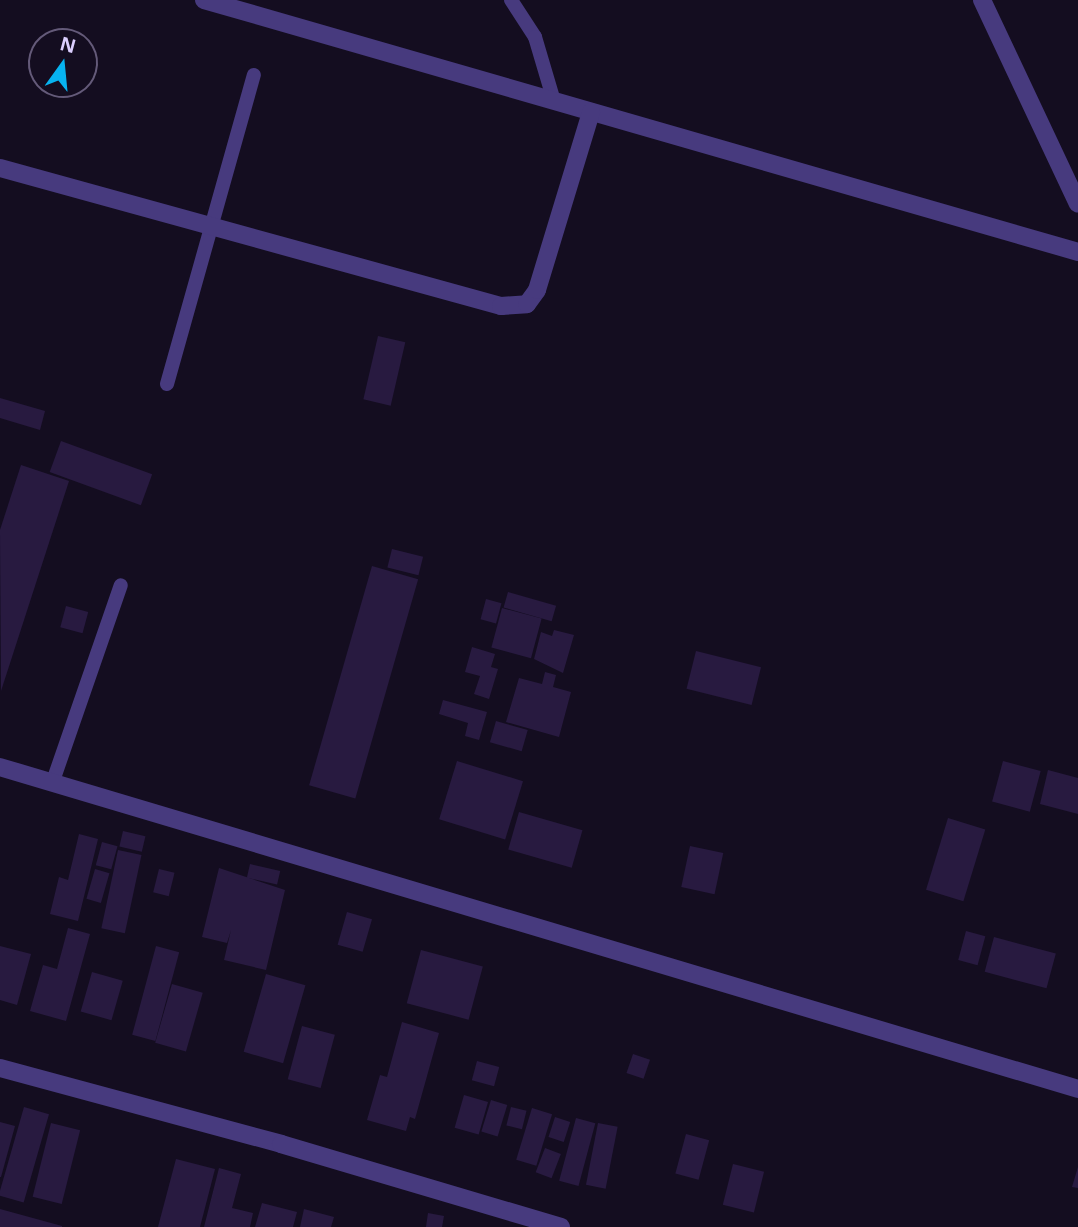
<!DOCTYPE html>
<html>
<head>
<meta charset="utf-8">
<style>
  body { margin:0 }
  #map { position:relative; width:1078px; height:1227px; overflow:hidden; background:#140d20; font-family:"Open Sans",sans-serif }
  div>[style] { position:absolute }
  .building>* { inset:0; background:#281a40; transform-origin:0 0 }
  .service>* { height:14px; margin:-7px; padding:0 7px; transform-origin:7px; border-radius:7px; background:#473a7e }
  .minor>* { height:18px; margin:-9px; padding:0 9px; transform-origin:9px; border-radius:9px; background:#473a7e }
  span { translate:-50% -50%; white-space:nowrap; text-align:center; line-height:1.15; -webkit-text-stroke:7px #140d20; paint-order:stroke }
  .north { position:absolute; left:28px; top:28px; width:70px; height:70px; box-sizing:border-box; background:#140d20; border:2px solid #645a79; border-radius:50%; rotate:15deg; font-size:19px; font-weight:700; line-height:28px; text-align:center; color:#dbcefe }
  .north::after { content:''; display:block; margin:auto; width:24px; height:32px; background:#07b3f0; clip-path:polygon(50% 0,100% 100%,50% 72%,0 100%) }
</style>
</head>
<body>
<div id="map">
  <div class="building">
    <div style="left:378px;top:336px;width:28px;height:65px;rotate:13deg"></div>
    <div style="clip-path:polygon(0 398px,45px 411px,40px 430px,0 418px)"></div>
    <div style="left:61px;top:441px;width:97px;height:33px;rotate:20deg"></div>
    <div style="clip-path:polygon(21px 465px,69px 481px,1px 691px,0 530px)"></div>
    <div style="left:392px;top:549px;width:32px;height:19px;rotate:14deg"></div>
    <div style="left:372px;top:566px;width:48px;height:228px;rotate:16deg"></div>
    <div style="left:508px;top:592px;width:50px;height:16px;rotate:16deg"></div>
    <div style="left:486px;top:599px;width:16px;height:21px;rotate:15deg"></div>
    <div style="left:66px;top:606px;width:23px;height:22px;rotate:15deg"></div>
    <div style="left:502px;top:608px;width:41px;height:41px;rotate:15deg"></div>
    <div style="clip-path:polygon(554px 630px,574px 635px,563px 673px,534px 659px,541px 632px,552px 636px)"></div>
    <div style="clip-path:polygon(472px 647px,495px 654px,491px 667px,498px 669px,489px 699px,474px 694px,480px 676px,465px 672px)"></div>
    <div style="left:696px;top:651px;width:67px;height:39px;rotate:14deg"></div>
    <div style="clip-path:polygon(545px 672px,556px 675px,553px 687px,571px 692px,559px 737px,506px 722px,519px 678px,542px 684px)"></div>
    <div style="clip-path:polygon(443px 700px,487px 712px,479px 740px,465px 736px,468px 723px,439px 714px)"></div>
    <div style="left:496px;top:721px;width:33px;height:22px;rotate:16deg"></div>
    <div style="left:457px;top:761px;width:69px;height:61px;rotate:17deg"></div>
    <div style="left:1003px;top:761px;width:39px;height:42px;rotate:15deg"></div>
    <div style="clip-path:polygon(1048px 770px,1078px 778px,1078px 814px,1040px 804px)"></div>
    <div style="left:519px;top:812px;width:66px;height:39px;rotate:16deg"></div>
    <div style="left:948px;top:818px;width:39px;height:75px;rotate:17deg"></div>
    <div style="left:123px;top:831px;width:23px;height:16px;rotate:13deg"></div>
    <div style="clip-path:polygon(79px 834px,98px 839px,78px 921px,50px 914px,59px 877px,68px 880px)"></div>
    <div style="left:102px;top:842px;width:16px;height:24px;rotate:15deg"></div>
    <div style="left:690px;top:846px;width:34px;height:42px;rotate:12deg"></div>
    <div style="left:118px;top:850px;width:24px;height:80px;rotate:12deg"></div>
    <div style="left:250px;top:864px;width:31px;height:14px;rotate:13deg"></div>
    <div style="clip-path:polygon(219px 868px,285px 890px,266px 970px,224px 960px,231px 930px,227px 943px,202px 937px)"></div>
    <div style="left:95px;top:869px;width:15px;height:31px;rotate:16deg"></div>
    <div style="left:159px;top:869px;width:16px;height:24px;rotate:14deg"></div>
    <div style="left:347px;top:912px;width:26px;height:34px;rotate:16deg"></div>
    <div style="clip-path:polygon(68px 928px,90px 934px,66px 1021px,30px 1011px,43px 965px,57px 969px)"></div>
    <div style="left:966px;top:931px;width:20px;height:30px;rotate:15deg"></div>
    <div style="left:994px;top:937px;width:64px;height:36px;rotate:15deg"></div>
    <div style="clip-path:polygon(0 946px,31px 954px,17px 1005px,0 1000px)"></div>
    <div style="left:156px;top:946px;width:24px;height:92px;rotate:15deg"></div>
    <div style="left:421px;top:950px;width:64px;height:55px;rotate:15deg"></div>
    <div style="left:92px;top:972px;width:32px;height:41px;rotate:16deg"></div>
    <div style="left:266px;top:974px;width:41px;height:81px;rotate:16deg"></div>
    <div style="left:172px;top:984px;width:32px;height:61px;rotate:16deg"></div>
    <div style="clip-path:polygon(402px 1022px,439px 1033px,415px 1119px,410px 1117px,406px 1131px,367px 1120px,380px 1075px,387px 1077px)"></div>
    <div style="left:302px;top:1026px;width:34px;height:55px;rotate:15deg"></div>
    <div style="left:633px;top:1054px;width:18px;height:20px;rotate:19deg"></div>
    <div style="left:477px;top:1061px;width:23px;height:20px;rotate:15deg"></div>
    <div style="left:464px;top:1095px;width:25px;height:34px;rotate:16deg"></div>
    <div style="left:491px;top:1100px;width:17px;height:33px;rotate:17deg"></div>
    <div style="left:24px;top:1107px;width:26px;height:92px;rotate:16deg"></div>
    <div style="left:511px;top:1107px;width:16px;height:19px;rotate:14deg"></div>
    <div style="left:532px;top:1108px;width:21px;height:54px;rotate:17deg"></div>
    <div style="left:555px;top:1117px;width:16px;height:21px;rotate:18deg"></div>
    <div style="left:576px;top:1118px;width:20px;height:65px;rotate:15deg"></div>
    <div style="clip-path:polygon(0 1122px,15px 1126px,1px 1177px,0 1177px)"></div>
    <div style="left:51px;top:1123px;width:30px;height:76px;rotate:14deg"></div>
    <div style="left:598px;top:1123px;width:20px;height:63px;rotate:11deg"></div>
    <div style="left:686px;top:1134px;width:24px;height:41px;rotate:15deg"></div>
    <div style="left:545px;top:1148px;width:17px;height:26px;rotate:21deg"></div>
    <div style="clip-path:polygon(176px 1159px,215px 1169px,200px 1227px,158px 1227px)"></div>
    <div style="left:733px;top:1164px;width:32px;height:42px;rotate:14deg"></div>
    <div style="clip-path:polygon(1078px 1167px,1078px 1188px,1072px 1187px)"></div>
    <div style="clip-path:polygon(219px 1168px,241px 1174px,232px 1208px,253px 1213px,250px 1227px,204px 1227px)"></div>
    <div style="clip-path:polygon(262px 1203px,297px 1212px,293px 1227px,255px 1227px)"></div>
    <div style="clip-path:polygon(0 1209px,62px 1226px,62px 1227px,0 1227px)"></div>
    <div style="clip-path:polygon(304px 1209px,334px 1217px,331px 1227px,300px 1227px)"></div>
    <div style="clip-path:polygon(428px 1213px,444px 1216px,442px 1227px,426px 1227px)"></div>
  </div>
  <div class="service">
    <div style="left:511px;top:0;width:44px;rotate:57deg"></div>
    <div style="left:535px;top:37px;width:67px;rotate:73.5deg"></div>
    <div style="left:167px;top:384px;width:321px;rotate:-74.3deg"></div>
    <div style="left:53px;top:781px;width:207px;rotate:-70.9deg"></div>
  </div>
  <div class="minor">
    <div style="left:204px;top:0;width:910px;rotate:16.08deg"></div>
    <div style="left:982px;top:0;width:225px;rotate:64.8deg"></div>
    <div style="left:0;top:168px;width:520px;rotate:15.4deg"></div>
    <div style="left:501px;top:306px;width:26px;rotate:-4deg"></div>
    <div style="left:527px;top:304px;width:17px;rotate:-54deg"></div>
    <div style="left:537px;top:290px;width:186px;rotate:-73.1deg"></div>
    <div style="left:0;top:767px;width:1125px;rotate:16.63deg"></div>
    <div style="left:0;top:1068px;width:291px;rotate:15.1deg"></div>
    <div style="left:281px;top:1144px;width:292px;rotate:16.5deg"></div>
  </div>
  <div class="north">N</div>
</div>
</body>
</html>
